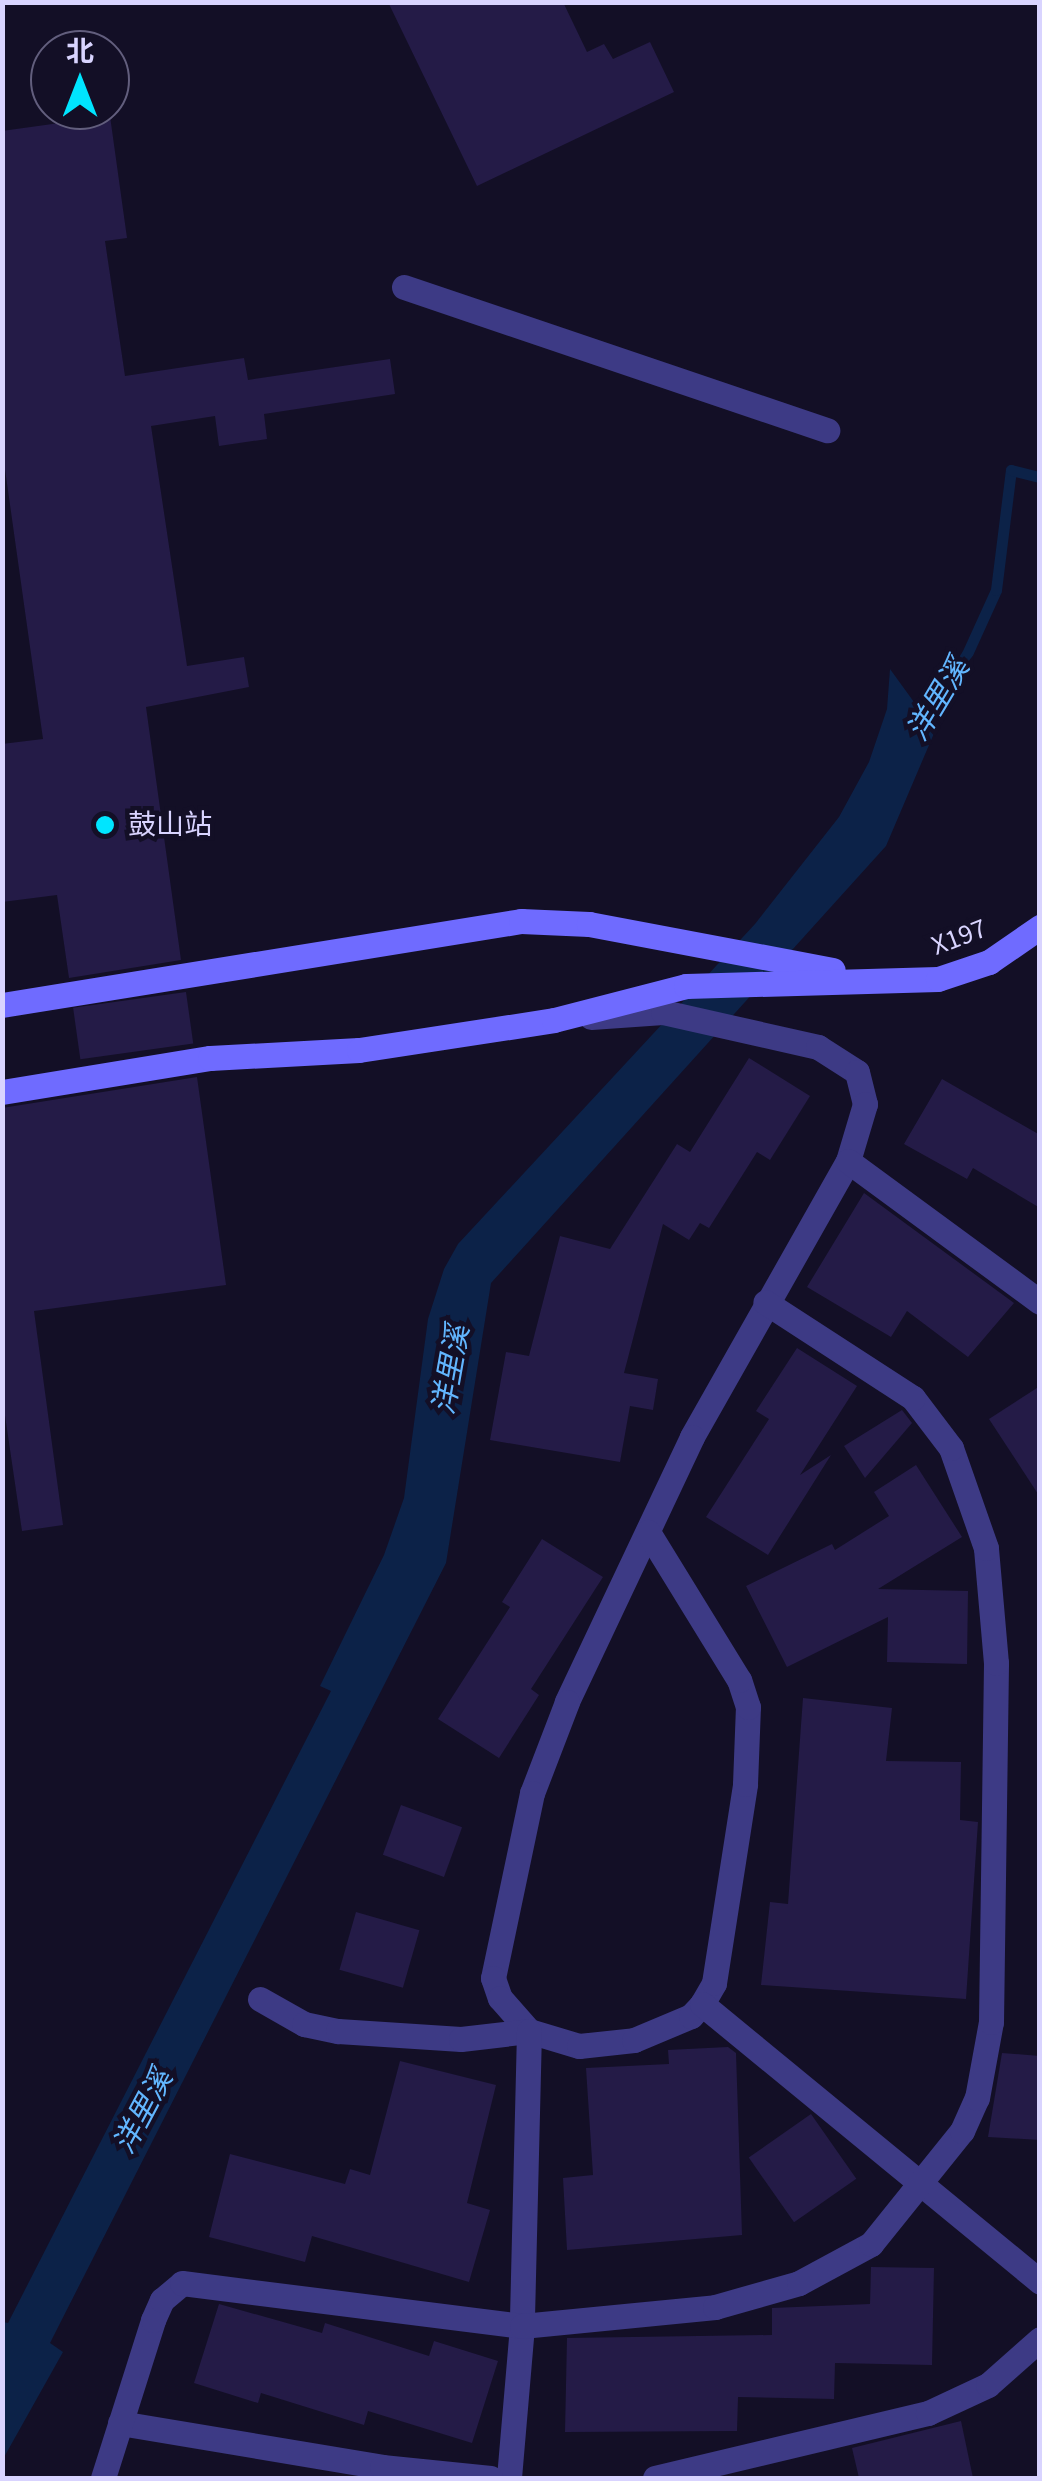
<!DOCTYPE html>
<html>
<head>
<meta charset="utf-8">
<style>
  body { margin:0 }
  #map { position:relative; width:1042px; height:2481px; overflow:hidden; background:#130f26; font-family:"Source Sans 3","Noto Sans SC",sans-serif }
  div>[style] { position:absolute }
  .water>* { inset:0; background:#0c2248 }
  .stream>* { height:11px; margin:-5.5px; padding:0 5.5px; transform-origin:5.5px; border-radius:5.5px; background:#0c2248 }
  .building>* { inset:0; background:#241b47; transform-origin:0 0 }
  .pedestrian>* { height:25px; margin:-12.5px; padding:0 12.5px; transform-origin:12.5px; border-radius:12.5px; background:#3d3a85 }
  .minor>* { height:25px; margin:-12.5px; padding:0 12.5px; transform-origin:12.5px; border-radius:12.5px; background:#3d3a85 }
  .secondary>* { height:25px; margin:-12.5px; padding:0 12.5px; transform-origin:12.5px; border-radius:12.5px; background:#6f6bff }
  .dots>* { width:28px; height:28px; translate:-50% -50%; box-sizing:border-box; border:5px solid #130f26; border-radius:50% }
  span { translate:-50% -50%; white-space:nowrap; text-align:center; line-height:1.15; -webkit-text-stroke:9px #130f26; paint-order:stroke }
  .poi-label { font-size:28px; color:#d9d4ff }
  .left { translate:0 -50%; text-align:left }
  .street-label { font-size:28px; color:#d9d4ff }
  .water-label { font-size:30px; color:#62b6ff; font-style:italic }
  .frame { position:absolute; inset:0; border:5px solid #d9d4ff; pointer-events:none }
  .north { position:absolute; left:30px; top:30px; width:100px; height:100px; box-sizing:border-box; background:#130f26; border:2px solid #625e7d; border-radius:50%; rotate:0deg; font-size:28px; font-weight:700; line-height:40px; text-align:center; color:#d9d4ff }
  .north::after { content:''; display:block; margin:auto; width:35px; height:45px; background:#00e5ff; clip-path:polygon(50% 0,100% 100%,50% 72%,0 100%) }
</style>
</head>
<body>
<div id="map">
  <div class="water">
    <div style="clip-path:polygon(890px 669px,935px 731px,886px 846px,491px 1283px,446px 1563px,50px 2343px,63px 2352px,3px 2459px,3px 2322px,8px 2323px,331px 1691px,320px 1686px,384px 1555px,404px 1498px,428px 1319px,444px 1269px,458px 1244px,755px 924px,839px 817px,869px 762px,887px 709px)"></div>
  </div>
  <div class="stream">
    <div style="left:919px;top:729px;width:89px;rotate:-57.4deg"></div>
    <div style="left:967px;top:654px;width:70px;rotate:-65.6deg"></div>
    <div style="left:996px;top:590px;width:121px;rotate:-82.9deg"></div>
    <div style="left:1011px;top:470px;width:30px;rotate:14deg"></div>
  </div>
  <div class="building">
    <div style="clip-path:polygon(388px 2px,563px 2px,587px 52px,604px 44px,613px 59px,650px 42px,674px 92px,477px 186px)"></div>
    <div style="clip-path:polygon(110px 116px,127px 238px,105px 241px,125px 376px,244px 358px,248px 380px,390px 359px,395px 394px,264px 414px,267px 439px,219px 446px,215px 416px,151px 426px,187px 666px,244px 657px,249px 687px,146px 707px,181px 960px,69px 978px,57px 895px,2px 902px,2px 744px,43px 739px,2px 448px,2px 131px)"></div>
    <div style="left:186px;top:992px;width:52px;height:114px;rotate:82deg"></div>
    <div style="clip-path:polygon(749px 1058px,810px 1096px,770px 1160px,757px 1152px,709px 1228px,700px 1223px,689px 1240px,663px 1224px,624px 1373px,658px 1379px,653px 1410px,630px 1406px,620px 1462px,490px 1440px,506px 1352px,529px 1356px,560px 1236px,610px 1249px,677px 1144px,690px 1152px)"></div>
    <div style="clip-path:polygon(197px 1077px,226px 1285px,34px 1311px,63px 1525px,22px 1531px,2px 1395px,2px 1108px)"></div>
    <div style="clip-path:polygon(942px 1079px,1040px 1135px,1040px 1208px,973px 1168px,967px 1179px,904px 1144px)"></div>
    <div style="clip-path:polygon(864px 1193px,1014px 1303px,968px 1357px,907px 1311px,891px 1337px,807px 1287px)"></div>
    <div style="clip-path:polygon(797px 1348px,857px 1386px,800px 1475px,831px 1455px,768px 1555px,706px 1517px,769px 1419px,756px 1411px)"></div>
    <div style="clip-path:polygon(1040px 1386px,1040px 1497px,989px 1419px)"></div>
    <div style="clip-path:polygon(902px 1410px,912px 1423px,865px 1478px,844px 1446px)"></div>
    <div style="clip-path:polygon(916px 1465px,962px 1537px,878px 1589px,968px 1591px,967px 1664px,887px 1662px,888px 1617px,787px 1667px,746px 1586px,832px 1544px,835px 1550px,889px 1516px,874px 1492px)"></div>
    <div style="clip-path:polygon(542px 1539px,603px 1577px,531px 1689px,539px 1695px,499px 1758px,438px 1719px,510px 1607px,502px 1602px)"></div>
    <div style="clip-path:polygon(803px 1698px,892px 1708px,886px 1761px,961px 1762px,960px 1820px,978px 1822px,966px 1999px,761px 1985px,770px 1902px,788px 1904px)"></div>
    <div style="left:401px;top:1805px;width:65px;height:53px;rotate:20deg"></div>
    <div style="left:356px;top:1912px;width:66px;height:60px;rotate:16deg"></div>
    <div style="clip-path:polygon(728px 2047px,736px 2053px,742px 2235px,567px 2250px,563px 2178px,593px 2175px,586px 2068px,669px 2064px,668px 2050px)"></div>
    <div style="clip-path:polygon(1002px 2053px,1040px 2056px,1040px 2140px,988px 2137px)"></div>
    <div style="clip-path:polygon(400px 2061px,496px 2085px,467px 2203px,490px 2210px,469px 2282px,312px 2236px,305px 2262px,209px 2237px,230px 2154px,345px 2184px,350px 2169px,370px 2175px)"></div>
    <div style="left:811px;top:2114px;width:79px;height:76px;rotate:55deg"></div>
    <div style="clip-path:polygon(871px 2267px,934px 2268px,932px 2365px,835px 2363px,834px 2399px,738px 2397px,737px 2431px,565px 2432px,567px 2338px,772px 2335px,772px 2308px,870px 2304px)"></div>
    <div style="clip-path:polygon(219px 2304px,322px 2333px,325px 2323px,429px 2356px,434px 2341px,498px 2361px,472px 2443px,368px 2411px,364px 2425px,261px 2393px,258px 2403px,194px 2383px)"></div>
    <div style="clip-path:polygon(961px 2421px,973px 2478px,859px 2478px,852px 2448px)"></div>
  </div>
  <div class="pedestrian">
    <div style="left:404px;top:287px;width:447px;rotate:18.7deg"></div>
  </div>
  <div class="minor">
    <div style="left:591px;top:1017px;width:72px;rotate:-4deg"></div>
    <div style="left:663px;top:1012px;width:159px;rotate:12.7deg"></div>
    <div style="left:818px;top:1047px;width:46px;rotate:32.7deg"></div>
    <div style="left:857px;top:1072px;width:33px;rotate:76deg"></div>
    <div style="left:865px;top:1104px;width:59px;rotate:106.6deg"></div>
    <div style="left:848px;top:1161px;width:317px;rotate:119.5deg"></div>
    <div style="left:692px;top:1437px;width:293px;rotate:115.3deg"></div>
    <div style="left:567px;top:1702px;width:97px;rotate:111deg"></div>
    <div style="left:532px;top:1793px;width:189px;rotate:101.9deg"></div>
    <div style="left:493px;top:1978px;width:21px;rotate:71deg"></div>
    <div style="left:500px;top:1998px;width:44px;rotate:48.7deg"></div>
    <div style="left:529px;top:2031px;width:52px;rotate:16.7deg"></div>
    <div style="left:579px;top:2046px;width:55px;rotate:-6.2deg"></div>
    <div style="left:634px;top:2040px;width:62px;rotate:-22.8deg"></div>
    <div style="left:691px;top:2016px;width:16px;rotate:-47deg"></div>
    <div style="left:702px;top:2004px;width:24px;rotate:-60deg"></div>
    <div style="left:714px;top:1983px;width:201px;rotate:-81.1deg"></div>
    <div style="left:745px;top:1784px;width:77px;rotate:-87.8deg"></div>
    <div style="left:748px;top:1707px;width:28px;rotate:-108deg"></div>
    <div style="left:739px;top:1680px;width:174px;rotate:-121.6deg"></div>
    <div style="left:848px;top:1161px;width:238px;rotate:36.3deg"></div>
    <div style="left:260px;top:1999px;width:51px;rotate:29.6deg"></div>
    <div style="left:304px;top:2024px;width:35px;rotate:12deg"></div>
    <div style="left:338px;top:2031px;width:123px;rotate:3.7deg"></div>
    <div style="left:461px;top:2039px;width:68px;rotate:-6.7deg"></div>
    <div style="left:529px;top:2031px;width:295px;rotate:91.4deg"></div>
    <div style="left:522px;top:2326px;width:153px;rotate:94.9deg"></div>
    <div style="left:702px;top:2004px;width:438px;rotate:39.4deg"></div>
    <div style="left:120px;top:2423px;width:266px;rotate:9.5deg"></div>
    <div style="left:382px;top:2467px;width:109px;rotate:5.8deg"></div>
    <div style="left:103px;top:2478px;width:166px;rotate:-72.4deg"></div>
    <div style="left:153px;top:2320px;width:22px;rotate:-66deg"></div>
    <div style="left:162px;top:2300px;width:26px;rotate:-40deg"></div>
    <div style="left:182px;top:2283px;width:343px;rotate:7.2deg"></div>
    <div style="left:522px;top:2326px;width:194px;rotate:-5.6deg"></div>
    <div style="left:715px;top:2307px;width:87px;rotate:-15.9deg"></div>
    <div style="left:799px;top:2283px;width:82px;rotate:-28.4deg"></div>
    <div style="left:871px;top:2244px;width:145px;rotate:-51.2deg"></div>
    <div style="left:962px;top:2131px;width:36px;rotate:-66deg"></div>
    <div style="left:977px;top:2098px;width:77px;rotate:-79.6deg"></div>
    <div style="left:991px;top:2022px;width:359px;rotate:-89.2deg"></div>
    <div style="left:996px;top:1663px;width:115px;rotate:-95deg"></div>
    <div style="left:986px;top:1548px;width:106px;rotate:-109.3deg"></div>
    <div style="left:951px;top:1448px;width:63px;rotate:-127.2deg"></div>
    <div style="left:913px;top:1398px;width:176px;rotate:-147deg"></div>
    <div style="left:655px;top:2478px;width:281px;rotate:-13.4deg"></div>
    <div style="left:928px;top:2413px;width:66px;rotate:-25deg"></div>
    <div style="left:988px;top:2385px;width:69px;rotate:-41.5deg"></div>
  </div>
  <div class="secondary">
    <div style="left:2px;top:1005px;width:526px;rotate:-9.19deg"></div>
    <div style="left:521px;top:921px;width:68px;rotate:2.5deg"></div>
    <div style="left:589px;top:924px;width:248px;rotate:10.7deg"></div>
    <div style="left:2px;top:1092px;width:211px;rotate:-9.3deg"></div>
    <div style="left:210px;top:1058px;width:149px;rotate:-3.1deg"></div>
    <div style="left:359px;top:1050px;width:197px;rotate:-8.7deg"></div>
    <div style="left:554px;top:1020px;width:136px;rotate:-14.4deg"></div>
    <div style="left:686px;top:986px;width:252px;rotate:-1.6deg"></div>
    <div style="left:938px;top:979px;width:54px;rotate:-18.4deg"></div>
    <div style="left:989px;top:962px;width:62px;rotate:-34.5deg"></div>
  </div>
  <div class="dots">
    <div style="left:105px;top:825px;background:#00e5ff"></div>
  </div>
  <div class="poi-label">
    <span class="left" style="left:128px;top:825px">鼓山站</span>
  </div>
  <div class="street-label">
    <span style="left:959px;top:937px;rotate:-21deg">X197</span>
  </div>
  <div class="water-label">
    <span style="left:939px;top:700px;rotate:-59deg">洋里溪</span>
    <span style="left:452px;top:1370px;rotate:-80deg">洋里溪</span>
    <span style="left:144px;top:2112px;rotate:-62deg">洋里溪</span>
  </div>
  <div class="frame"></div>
  <div class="north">北</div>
</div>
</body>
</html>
